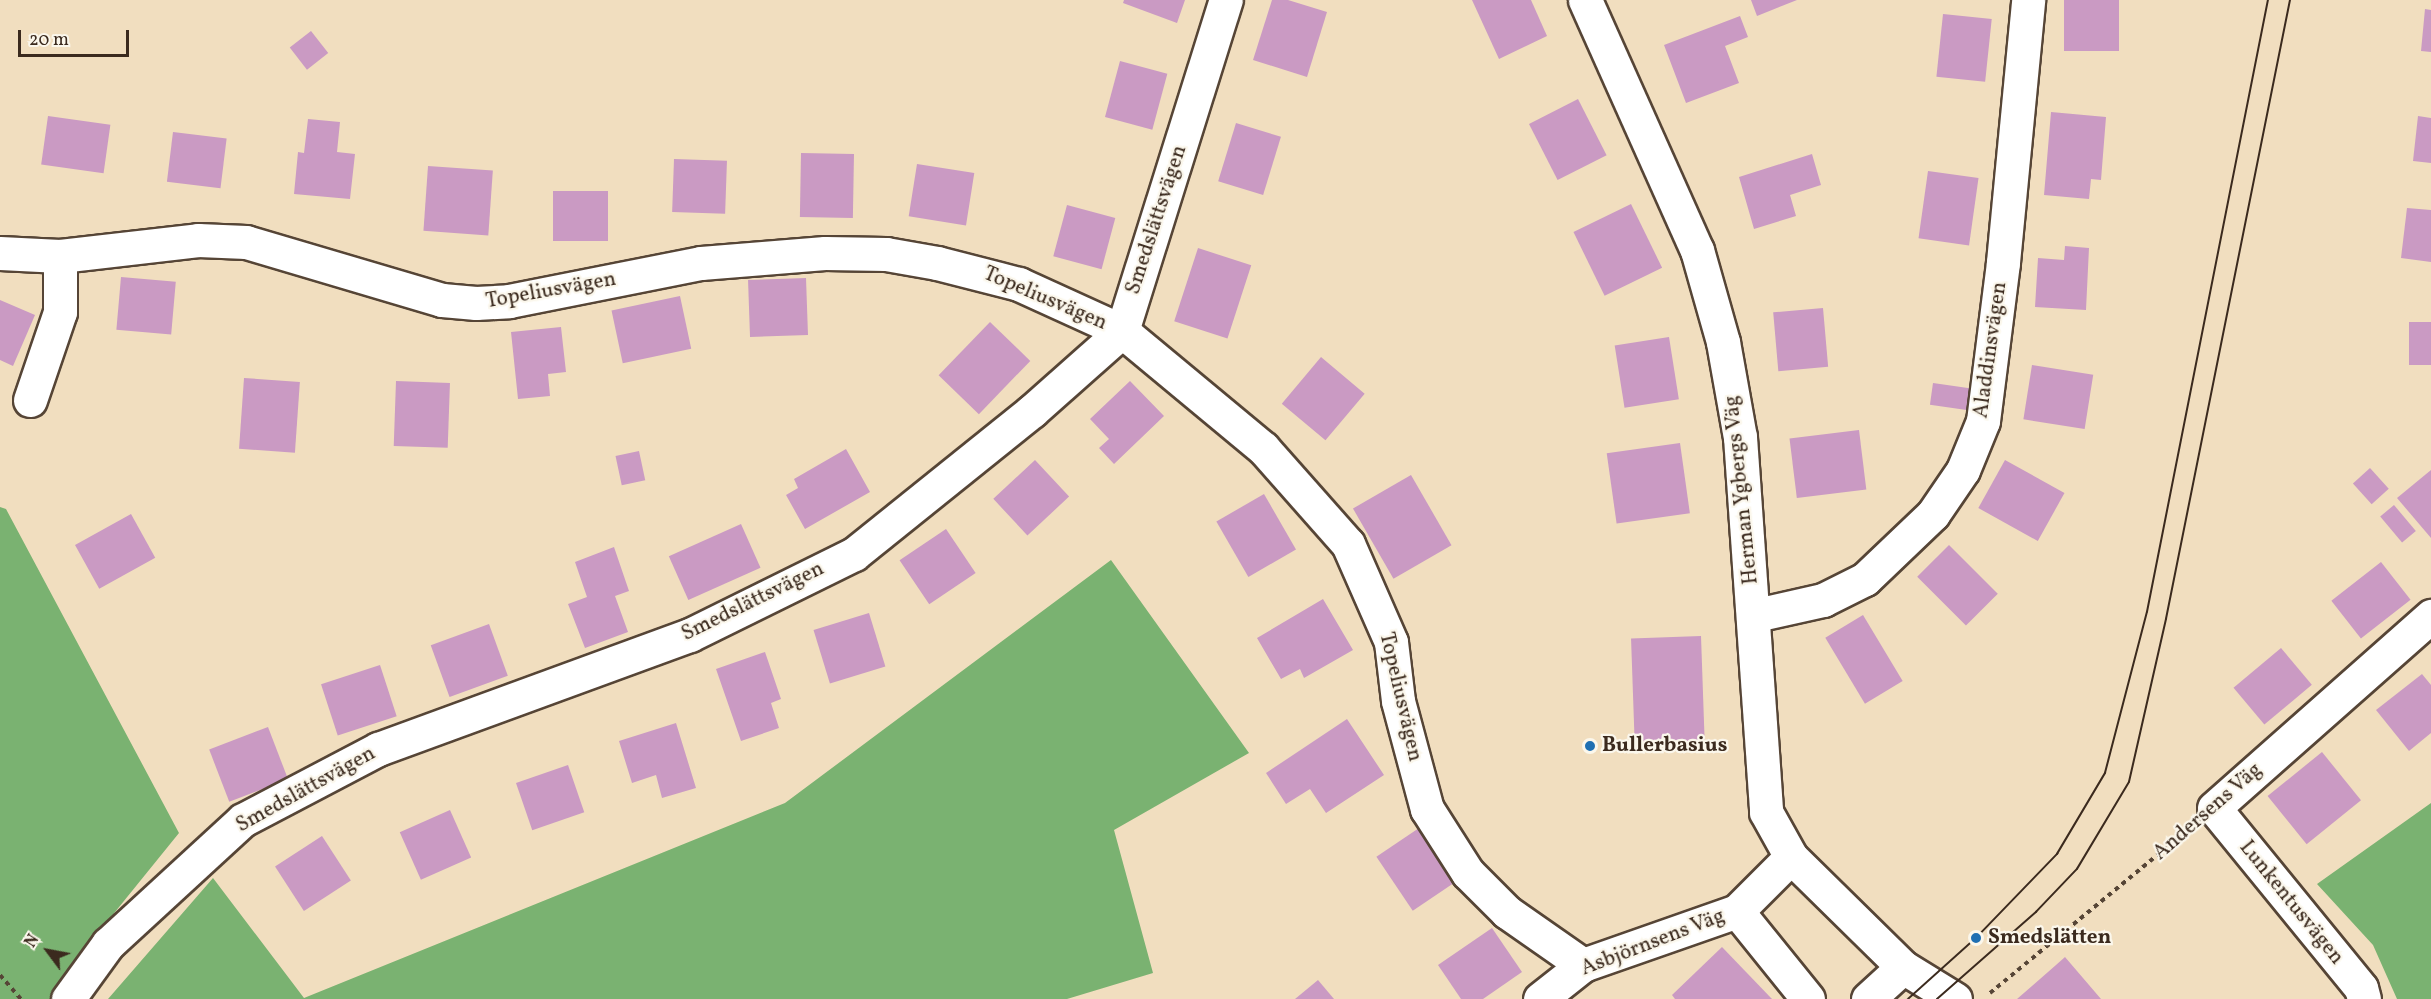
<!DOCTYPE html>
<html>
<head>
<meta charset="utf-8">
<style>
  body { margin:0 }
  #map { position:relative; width:2431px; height:999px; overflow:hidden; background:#f1debf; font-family:Vollkorn,serif }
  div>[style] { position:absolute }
  .forest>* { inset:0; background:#7ab271 }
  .building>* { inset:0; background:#ca9ac3; transform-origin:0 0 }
  .path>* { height:4px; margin-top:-2px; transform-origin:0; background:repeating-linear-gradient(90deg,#564536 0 4.5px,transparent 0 9px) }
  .roads { filter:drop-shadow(2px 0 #564536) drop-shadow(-2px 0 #564536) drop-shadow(0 2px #564536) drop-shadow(0 -2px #564536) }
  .street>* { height:33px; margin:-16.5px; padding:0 16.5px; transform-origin:16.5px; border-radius:16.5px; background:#fff }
  .tram>* { height:1.5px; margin:-0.75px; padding:0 0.75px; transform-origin:0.75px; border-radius:0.75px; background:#3b2a1e }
  .dots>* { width:16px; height:16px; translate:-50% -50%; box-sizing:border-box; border:3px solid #fbf7ec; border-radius:50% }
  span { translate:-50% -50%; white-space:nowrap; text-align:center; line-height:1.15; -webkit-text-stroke:4.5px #fbf7ec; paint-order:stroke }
  .street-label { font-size:21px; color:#3b2a1e }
  .poi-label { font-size:21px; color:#3b2a1e; font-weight:700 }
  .left { translate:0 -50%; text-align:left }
  .north { position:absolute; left:18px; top:921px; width:60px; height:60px; -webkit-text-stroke:4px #fbf7ec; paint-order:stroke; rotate:302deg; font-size:16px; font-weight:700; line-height:24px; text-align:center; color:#3b2a1e }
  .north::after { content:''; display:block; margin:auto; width:21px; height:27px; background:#3b2a1e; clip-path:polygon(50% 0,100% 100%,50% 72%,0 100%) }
  .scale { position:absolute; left:18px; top:30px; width:111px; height:27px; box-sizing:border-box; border:3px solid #3b2a1e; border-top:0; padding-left:8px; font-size:18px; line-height:21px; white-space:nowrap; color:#3b2a1e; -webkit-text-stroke:4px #fbf7ec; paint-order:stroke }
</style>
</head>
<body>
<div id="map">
  <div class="forest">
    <div style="clip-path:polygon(0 507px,6px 509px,179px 833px,115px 912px,53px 999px,0 999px)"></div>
    <div style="clip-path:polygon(1111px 560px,1249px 753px,1114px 830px,1153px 973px,1067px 999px,108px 999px,213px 878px,304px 998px,785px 803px)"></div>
    <div style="clip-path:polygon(2431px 803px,2431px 999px,2397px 999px,2373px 945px,2317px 884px)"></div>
  </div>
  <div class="building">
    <div style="clip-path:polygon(1124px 0,1185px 0,1177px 23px,1123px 3px)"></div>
    <div style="clip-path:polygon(1272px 0,1288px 0,1327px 12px,1307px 77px,1253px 60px)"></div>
    <div style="clip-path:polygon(1472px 0,1531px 0,1547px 36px,1499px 59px)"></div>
    <div style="clip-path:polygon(1751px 0,1797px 0,1757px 16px)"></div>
    <div style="left:2064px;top:0;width:55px;height:51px"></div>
    <div style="clip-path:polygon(2425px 9px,2431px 10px,2431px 52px,2421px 51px)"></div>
    <div style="left:1943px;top:14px;width:49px;height:63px;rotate:6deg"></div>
    <div style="clip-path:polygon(1740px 16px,1748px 37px,1725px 46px,1739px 83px,1686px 103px,1664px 45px)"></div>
    <div style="left:311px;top:31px;width:28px;height:27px;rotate:52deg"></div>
    <div style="left:1120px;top:61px;width:49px;height:58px;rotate:15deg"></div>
    <div style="left:1578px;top:99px;width:63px;height:55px;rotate:63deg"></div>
    <div style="clip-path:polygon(2051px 112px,2106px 117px,2101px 180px,2091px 179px,2089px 199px,2044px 195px)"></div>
    <div style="left:48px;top:116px;width:63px;height:49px;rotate:8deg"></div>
    <div style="clip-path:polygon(2418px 116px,2431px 118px,2431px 163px,2413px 161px)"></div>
    <div style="clip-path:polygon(308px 119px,340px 122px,337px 152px,355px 154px,350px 199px,294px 194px,298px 152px,304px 153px)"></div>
    <div style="left:1236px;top:123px;width:47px;height:61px;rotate:17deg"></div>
    <div style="left:173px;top:132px;width:54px;height:50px;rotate:7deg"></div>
    <div style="left:801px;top:153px;width:53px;height:64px;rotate:1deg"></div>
    <div style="clip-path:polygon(1812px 154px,1821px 185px,1790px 195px,1796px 216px,1754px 229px,1739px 177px)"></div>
    <div style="left:674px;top:159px;width:53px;height:53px;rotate:2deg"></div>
    <div style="left:917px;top:164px;width:58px;height:53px;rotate:9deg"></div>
    <div style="left:428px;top:166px;width:65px;height:65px;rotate:4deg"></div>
    <div style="left:1928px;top:171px;width:51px;height:68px;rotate:8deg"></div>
    <div style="left:608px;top:191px;width:50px;height:55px;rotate:90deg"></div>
    <div style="left:1631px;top:204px;width:71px;height:64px;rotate:64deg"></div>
    <div style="left:1067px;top:205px;width:50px;height:53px;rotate:15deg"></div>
    <div style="clip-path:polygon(2407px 208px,2431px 210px,2431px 262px,2401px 258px)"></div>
    <div style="clip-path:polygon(2065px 246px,2089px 248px,2086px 310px,2035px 307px,2038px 258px,2064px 260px)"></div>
    <div style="left:1198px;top:248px;width:56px;height:77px;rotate:18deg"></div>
    <div style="left:121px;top:277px;width:55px;height:53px;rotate:5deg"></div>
    <div style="left:806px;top:278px;width:57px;height:58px;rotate:88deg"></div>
    <div style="left:680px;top:296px;width:54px;height:70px;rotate:78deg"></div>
    <div style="clip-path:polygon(0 300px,35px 315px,13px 366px,0 360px)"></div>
    <div style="left:1823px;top:308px;width:59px;height:50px;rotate:85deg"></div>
    <div style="left:990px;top:322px;width:56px;height:74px;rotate:44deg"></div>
    <div style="left:2431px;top:322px;width:43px;height:22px;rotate:90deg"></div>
    <div style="clip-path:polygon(561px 327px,566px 372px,548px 374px,550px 396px,518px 399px,511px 332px)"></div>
    <div style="left:1669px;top:337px;width:63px;height:55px;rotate:81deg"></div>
    <div style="left:1321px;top:357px;width:57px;height:61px;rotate:40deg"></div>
    <div style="left:2032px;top:365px;width:62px;height:55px;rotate:9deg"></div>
    <div style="left:244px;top:378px;width:56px;height:71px;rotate:4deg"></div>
    <div style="left:396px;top:381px;width:54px;height:65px;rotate:2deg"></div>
    <div style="clip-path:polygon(1130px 381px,1164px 416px,1114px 464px,1099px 448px,1109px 439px,1090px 419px)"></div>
    <div style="left:1933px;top:383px;width:37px;height:22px;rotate:8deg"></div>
    <div style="left:1859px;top:430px;width:60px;height:70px;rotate:83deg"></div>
    <div style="left:1680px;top:443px;width:71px;height:74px;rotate:82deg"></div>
    <div style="clip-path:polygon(846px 449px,870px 492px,805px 529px,786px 495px,798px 488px,794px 479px)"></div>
    <div style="left:639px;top:451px;width:30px;height:24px;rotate:78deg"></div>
    <div style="left:1035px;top:460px;width:50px;height:57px;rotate:47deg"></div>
    <div style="left:2005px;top:460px;width:68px;height:55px;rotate:29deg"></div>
    <div style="left:2370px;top:468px;width:28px;height:23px;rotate:48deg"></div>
    <div style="clip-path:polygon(2431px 470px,2431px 538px,2397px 498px)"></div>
    <div style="left:1411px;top:475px;width:81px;height:67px;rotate:60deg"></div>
    <div style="left:1264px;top:494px;width:64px;height:55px;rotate:60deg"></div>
    <div style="left:2394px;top:505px;width:34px;height:18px;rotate:50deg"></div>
    <div style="left:131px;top:514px;width:50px;height:64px;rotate:61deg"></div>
    <div style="left:741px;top:524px;width:48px;height:79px;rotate:66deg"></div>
    <div style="left:946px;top:529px;width:53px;height:56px;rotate:56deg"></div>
    <div style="left:1949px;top:545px;width:69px;height:45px;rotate:45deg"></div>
    <div style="clip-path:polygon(614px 547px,629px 591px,615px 596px,628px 632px,585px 648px,568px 604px,587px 597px,575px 562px)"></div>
    <div style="left:2381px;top:562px;width:48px;height:63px;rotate:52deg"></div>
    <div style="clip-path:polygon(1323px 599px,1353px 650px,1304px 678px,1300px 669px,1281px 679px,1257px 638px)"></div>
    <div style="left:869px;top:613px;width:56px;height:58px;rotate:73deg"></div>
    <div style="left:1863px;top:615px;width:77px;height:44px;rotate:59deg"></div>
    <div style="left:489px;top:624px;width:55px;height:62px;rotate:70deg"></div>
    <div style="left:1701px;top:636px;width:107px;height:70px;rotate:88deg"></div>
    <div style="left:2281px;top:648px;width:48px;height:62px;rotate:50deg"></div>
    <div style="clip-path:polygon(765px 652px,781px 699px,771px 703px,779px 728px,741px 741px,716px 669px)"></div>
    <div style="left:380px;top:665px;width:54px;height:62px;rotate:72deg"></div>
    <div style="clip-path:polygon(2422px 674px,2431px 685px,2431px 733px,2409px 751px,2376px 710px)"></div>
    <div style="clip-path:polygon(1347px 719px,1384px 775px,1326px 813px,1310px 789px,1286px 804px,1266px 773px)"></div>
    <div style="clip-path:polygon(676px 723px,696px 788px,662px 798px,656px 775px,632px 783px,619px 741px)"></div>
    <div style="left:268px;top:727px;width:56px;height:63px;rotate:69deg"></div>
    <div style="left:2322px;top:752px;width:62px;height:70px;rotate:51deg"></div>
    <div style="left:568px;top:765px;width:50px;height:55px;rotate:71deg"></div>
    <div style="left:450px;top:810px;width:52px;height:55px;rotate:66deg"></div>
    <div style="left:1422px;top:826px;width:65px;height:55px;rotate:56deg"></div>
    <div style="left:322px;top:836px;width:53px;height:56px;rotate:57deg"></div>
    <div style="clip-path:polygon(1492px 928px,1522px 972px,1483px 999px,1461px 999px,1438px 965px)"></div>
    <div style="clip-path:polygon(1722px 947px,1772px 999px,1675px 999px,1672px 995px)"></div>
    <div style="clip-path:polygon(2065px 957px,2101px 999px,2017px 999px,2056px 965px)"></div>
    <div style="clip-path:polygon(1318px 980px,1334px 999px,1295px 999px)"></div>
  </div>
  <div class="path">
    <div style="left:0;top:975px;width:32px;rotate:49deg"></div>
    <div style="left:1990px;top:993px;width:256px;rotate:-39.5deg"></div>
  </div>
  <div class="roads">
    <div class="street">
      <div style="left:1585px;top:0;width:274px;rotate:65.9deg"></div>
      <div style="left:1697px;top:250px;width:96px;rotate:74.2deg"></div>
      <div style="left:1723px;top:342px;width:97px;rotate:79.9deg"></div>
      <div style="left:1740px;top:437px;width:376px;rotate:86deg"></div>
      <div style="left:1766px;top:812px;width:51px;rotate:60.9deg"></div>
      <div style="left:1791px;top:857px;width:157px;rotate:44.5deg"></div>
      <div style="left:1903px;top:967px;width:61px;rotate:31.6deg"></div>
      <div style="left:0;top:253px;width:60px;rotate:2.9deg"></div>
      <div style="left:60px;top:256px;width:139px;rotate:-6.6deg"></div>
      <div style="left:198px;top:240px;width:48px;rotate:2.4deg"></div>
      <div style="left:246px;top:242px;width:204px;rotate:16.5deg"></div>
      <div style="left:442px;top:300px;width:34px;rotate:5deg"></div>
      <div style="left:476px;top:303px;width:33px;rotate:-3deg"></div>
      <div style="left:509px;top:301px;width:196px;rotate:-11.2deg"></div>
      <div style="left:701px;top:263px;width:124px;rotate:-4.6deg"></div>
      <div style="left:825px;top:253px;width:61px;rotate:0.9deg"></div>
      <div style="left:886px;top:254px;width:52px;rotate:10deg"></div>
      <div style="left:937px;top:263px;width:85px;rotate:14.4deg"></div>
      <div style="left:1019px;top:284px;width:113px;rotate:24.5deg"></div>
      <div style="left:1122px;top:331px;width:183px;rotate:39.7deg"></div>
      <div style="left:1263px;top:448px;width:128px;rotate:48.5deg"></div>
      <div style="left:1348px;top:544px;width:107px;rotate:66.3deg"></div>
      <div style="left:1391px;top:642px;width:59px;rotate:83.2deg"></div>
      <div style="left:1398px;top:701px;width:112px;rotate:75deg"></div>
      <div style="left:1427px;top:809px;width:76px;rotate:57.4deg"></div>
      <div style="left:1468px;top:873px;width:55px;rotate:45deg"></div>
      <div style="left:1507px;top:912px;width:93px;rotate:34.9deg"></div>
      <div style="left:30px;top:400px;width:93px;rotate:-71.2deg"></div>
      <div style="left:60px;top:312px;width:56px;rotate:-90deg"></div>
      <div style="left:1756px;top:615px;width:69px;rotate:-12.6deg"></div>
      <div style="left:1823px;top:600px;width:47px;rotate:-26.6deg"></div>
      <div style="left:1865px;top:579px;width:94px;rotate:-43.7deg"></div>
      <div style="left:1933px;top:514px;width:53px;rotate:-55.7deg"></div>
      <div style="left:1963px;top:470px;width:53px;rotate:-67.8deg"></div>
      <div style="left:1983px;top:421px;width:160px;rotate:-82.8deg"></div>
      <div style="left:2003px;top:262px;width:263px;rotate:-84.5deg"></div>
      <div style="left:1737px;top:911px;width:113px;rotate:51.1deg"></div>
      <div style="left:68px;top:999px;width:68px;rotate:-54deg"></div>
      <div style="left:108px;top:944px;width:183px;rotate:-42.6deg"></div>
      <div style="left:243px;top:820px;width:153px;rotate:-27.7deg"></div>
      <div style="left:378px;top:749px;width:332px;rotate:-20.1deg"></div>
      <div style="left:690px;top:635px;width:183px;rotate:-26.3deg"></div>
      <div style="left:854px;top:554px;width:228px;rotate:-38.8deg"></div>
      <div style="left:1032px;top:411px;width:120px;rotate:-41.6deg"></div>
      <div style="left:1122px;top:331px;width:347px;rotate:-72.6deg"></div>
      <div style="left:1540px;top:999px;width:55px;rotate:-38.3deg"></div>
      <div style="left:1583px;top:965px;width:163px;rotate:-19.3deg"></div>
      <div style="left:1737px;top:911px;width:76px;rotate:-45deg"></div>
      <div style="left:1868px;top:999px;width:47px;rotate:-42.4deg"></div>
      <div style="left:2364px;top:999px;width:11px;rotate:-105deg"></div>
      <div style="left:2361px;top:988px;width:232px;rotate:-129.2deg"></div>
      <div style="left:2214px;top:808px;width:290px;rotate:-41.5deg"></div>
    </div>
  </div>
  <div class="tram">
    <div style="left:1908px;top:999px;width:91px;rotate:-41.9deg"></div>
    <div style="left:1976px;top:938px;width:117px;rotate:-46deg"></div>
    <div style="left:2057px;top:854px;width:94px;rotate:-59.3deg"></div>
    <div style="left:2105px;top:773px;width:166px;rotate:-75.4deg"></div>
    <div style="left:2147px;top:612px;width:624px;rotate:-78.82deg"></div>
    <div style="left:1937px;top:999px;width:132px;rotate:-41.3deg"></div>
    <div style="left:2036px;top:912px;width:59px;rotate:-46.4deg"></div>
    <div style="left:2077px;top:869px;width:101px;rotate:-59.1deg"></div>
    <div style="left:2129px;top:782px;width:167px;rotate:-77.2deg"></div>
    <div style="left:2166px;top:619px;width:631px;rotate:-78.67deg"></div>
  </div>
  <div class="dots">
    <div style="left:1590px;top:746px;background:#1f6fb2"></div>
    <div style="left:1976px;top:938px;background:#1f6fb2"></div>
  </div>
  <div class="street-label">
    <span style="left:1157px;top:220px;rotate:-72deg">Smedslättsvägen</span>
    <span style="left:551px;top:291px;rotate:-10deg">Topeliusvägen</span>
    <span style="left:1045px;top:299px;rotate:23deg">Topeliusvägen</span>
    <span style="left:1991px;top:350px;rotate:-82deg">Aladdinsvägen</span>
    <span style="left:1742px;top:490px;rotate:-96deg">Herman Ygbergs Väg</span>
    <span style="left:753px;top:602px;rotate:-26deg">Smedslättsvägen</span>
    <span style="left:1400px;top:697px;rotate:77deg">Topeliusvägen</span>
    <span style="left:306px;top:790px;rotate:-29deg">Smedslättsvägen</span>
    <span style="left:2208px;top:812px;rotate:-41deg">Andersens Väg</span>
    <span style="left:2291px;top:903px;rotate:51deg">Lunkentusvägen</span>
    <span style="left:1653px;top:943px;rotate:-21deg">Asbjörnsens Väg</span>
  </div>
  <div class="poi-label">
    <span class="left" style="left:1602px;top:746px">Bullerbasius</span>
    <span class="left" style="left:1988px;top:938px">Smedslätten</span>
  </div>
  <div class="north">N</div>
  <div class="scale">20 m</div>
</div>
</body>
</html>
